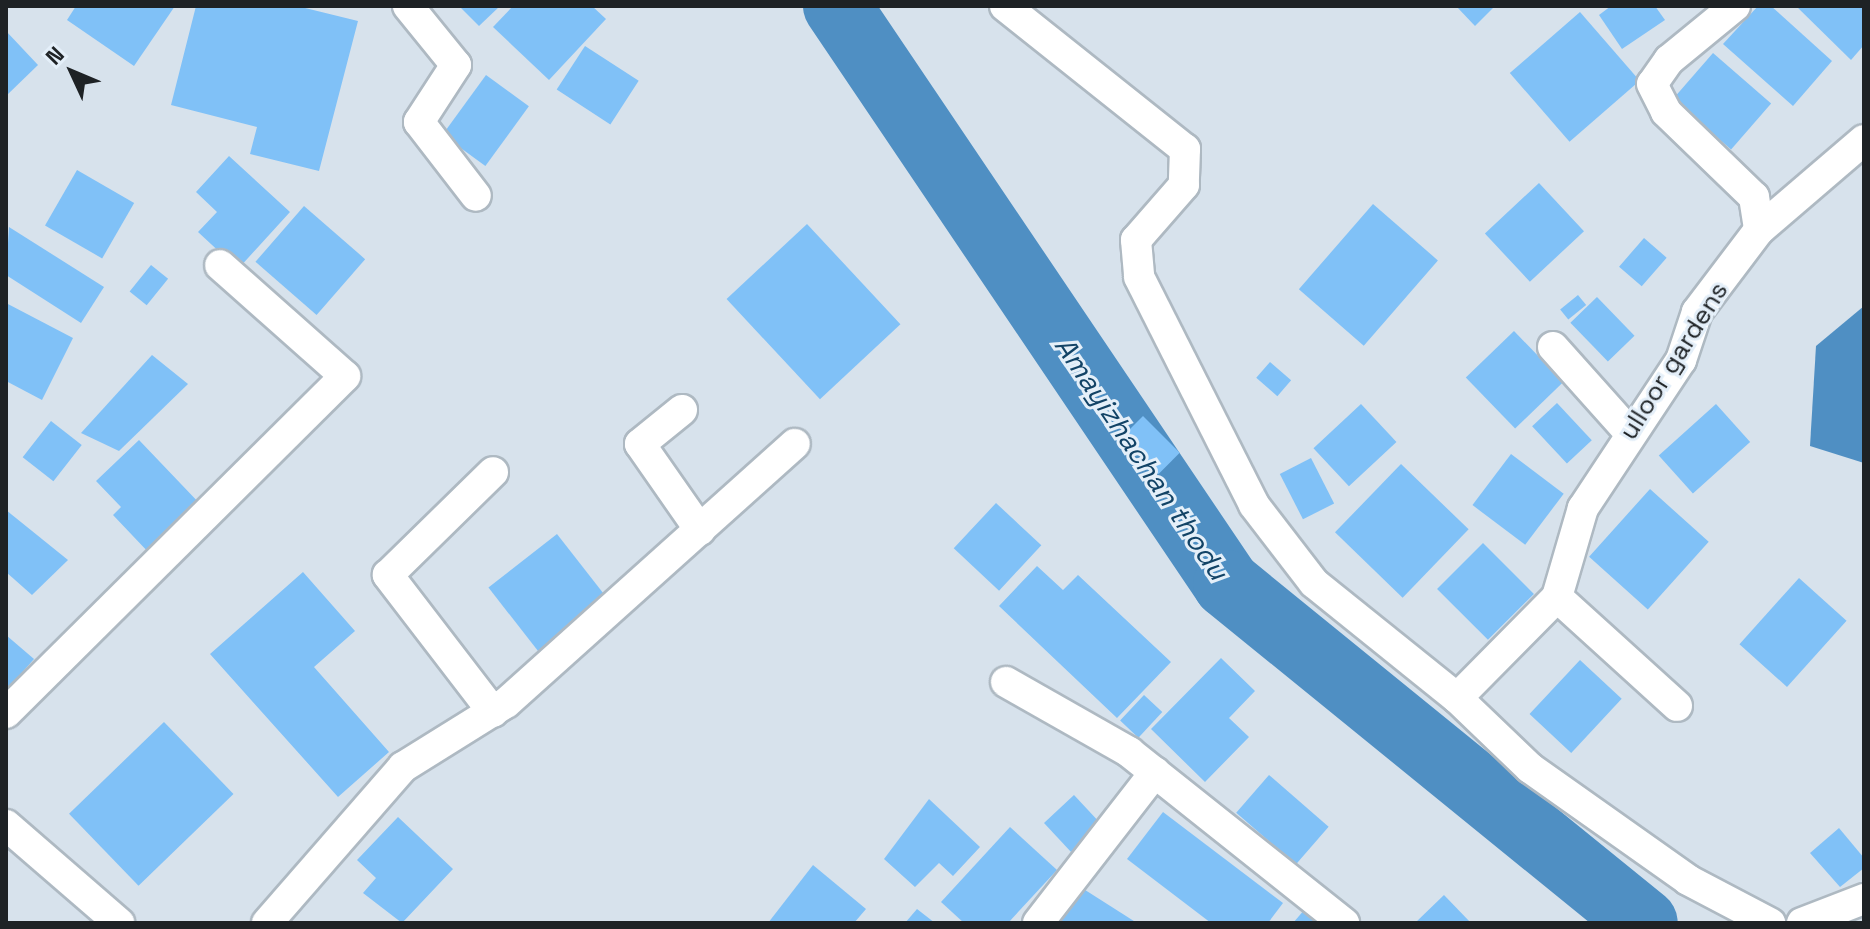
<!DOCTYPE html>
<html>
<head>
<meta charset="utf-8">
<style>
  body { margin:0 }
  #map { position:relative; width:1870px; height:929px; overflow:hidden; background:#d7e2ec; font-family:"Space Grotesk",sans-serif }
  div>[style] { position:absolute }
  .water>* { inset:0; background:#4f8fc3 }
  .river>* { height:68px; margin:-34px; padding:0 34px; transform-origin:34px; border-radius:34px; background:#4f8fc3 }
  .building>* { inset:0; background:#80c1f7; transform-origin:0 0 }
  .roads { filter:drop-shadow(2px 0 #aeb9c2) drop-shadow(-2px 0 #aeb9c2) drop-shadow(0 2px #aeb9c2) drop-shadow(0 -2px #aeb9c2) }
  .street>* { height:30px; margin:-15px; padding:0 15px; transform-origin:15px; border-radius:15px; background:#fff }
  span { translate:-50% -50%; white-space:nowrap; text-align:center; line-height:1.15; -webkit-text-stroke:6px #e4eff9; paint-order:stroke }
  .street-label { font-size:26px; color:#1e2225 }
  .water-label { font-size:28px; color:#124366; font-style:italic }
  .frame { position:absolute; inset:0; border:8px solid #1e2225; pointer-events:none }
  .north { position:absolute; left:32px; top:32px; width:80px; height:80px; -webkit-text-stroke:6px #e4eff9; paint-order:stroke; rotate:314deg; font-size:22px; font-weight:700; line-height:32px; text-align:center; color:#1e2225 }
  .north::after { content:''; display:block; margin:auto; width:28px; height:36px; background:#1e2225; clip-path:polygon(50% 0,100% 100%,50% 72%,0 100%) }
</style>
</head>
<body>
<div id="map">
  <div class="water">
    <div style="clip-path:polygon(1864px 306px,1864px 463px,1810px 446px,1816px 346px)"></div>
  </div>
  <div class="river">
    <div style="left:837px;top:6px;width:697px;rotate:55.99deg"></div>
    <div style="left:1227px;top:584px;width:537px;rotate:39.11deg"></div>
  </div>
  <div class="building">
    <div style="clip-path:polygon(76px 6px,175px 6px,134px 66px,67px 20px)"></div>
    <div style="clip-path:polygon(196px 6px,297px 6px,358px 21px,319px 171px,250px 154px,257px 127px,171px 105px)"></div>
    <div style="clip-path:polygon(459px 6px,500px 6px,479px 26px)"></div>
    <div style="clip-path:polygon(513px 6px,592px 6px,606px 19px,549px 80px,493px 27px)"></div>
    <div style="clip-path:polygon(1456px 6px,1495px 6px,1475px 26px)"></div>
    <div style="clip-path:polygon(1611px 6px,1655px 6px,1665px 20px,1622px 49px,1599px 15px)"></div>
    <div style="clip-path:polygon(1758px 6px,1771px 6px,1832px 61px,1793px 106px,1723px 44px)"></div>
    <div style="clip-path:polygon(1796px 6px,1864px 6px,1864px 45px,1851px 60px)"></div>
    <div style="left:1580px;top:12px;width:91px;height:93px;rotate:49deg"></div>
    <div style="clip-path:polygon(6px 31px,38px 65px,6px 96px)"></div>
    <div style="left:585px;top:46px;width:64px;height:52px;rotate:33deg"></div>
    <div style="left:1713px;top:53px;width:77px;height:61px;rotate:41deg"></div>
    <div style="left:486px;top:75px;width:53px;height:74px;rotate:36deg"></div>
    <div style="clip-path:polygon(229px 156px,290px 212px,238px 269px,198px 232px,217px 212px,196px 192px)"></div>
    <div style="left:77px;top:170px;width:66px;height:64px;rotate:30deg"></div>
    <div style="left:1539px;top:183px;width:66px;height:74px;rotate:47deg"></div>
    <div style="left:1373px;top:204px;width:86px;height:113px;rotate:41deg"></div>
    <div style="left:304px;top:206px;width:81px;height:74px;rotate:41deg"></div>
    <div style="left:807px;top:224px;width:137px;height:110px;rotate:47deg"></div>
    <div style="clip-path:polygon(9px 227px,104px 287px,81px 323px,6px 275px)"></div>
    <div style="left:1644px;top:238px;width:30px;height:38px;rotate:41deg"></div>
    <div style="left:151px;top:265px;width:22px;height:34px;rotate:39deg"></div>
    <div style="left:1578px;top:295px;width:13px;height:23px;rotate:51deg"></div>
    <div style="left:1597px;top:297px;width:54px;height:37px;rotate:46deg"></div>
    <div style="clip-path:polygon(6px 303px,73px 338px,42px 400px,6px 381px)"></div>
    <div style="left:1514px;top:331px;width:71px;height:67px;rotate:46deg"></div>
    <div style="clip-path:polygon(152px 355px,188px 384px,119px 451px,81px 433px)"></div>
    <div style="left:1270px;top:362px;width:28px;height:21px;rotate:41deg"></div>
    <div style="left:1557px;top:403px;width:51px;height:34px;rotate:47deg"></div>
    <div style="left:1361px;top:404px;width:52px;height:65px;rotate:47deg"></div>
    <div style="left:1716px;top:404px;width:51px;height:77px;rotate:48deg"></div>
    <div style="left:1143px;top:416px;width:52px;height:30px;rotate:45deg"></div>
    <div style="left:51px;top:421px;width:39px;height:46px;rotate:38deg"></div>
    <div style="clip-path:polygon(139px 440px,202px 506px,151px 555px,113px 515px,121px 507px,96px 481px)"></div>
    <div style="left:1511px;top:454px;width:66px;height:64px;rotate:37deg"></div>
    <div style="left:1311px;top:458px;width:51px;height:35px;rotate:63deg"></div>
    <div style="left:1401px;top:464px;width:94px;height:95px;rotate:44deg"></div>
    <div style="left:1650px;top:489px;width:79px;height:91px;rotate:42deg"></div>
    <div style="left:996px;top:503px;width:62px;height:62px;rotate:43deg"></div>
    <div style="clip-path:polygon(6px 510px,68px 560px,32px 595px,6px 572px)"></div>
    <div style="left:557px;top:534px;width:85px;height:87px;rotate:52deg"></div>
    <div style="left:1483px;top:543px;width:72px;height:65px;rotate:45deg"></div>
    <div style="clip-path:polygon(1037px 566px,1063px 590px,1078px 575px,1171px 662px,1117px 718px,999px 606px)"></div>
    <div style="clip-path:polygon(303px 572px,355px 631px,314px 667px,389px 752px,338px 797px,210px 654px)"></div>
    <div style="left:1799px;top:578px;width:64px;height:89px;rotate:42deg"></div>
    <div style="clip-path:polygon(6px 635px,34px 659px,6px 691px)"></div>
    <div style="clip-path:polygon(1221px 658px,1255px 691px,1229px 718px,1249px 737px,1205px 782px,1151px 729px)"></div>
    <div style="left:1580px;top:660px;width:57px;height:74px;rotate:43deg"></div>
    <div style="left:1144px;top:695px;width:25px;height:35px;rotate:43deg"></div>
    <div style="left:164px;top:722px;width:100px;height:132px;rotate:46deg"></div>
    <div style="left:1269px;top:775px;width:79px;height:50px;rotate:41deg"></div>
    <div style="left:1074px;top:795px;width:40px;height:41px;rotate:47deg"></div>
    <div style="clip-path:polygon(929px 799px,980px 847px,953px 876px,939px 863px,915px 887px,884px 859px)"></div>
    <div style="clip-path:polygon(1163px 812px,1283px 903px,1268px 923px,1211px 923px,1127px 859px)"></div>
    <div style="clip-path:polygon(398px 817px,453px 869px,402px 923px,363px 893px,376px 878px,357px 860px)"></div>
    <div style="clip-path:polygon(1010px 827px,1057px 870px,1008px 923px,964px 923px,941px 902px)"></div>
    <div style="clip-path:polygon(1839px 828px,1864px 858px,1864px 868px,1840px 887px,1810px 853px)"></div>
    <div style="clip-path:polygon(813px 865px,866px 909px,854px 923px,768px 923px)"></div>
    <div style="clip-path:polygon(1082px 888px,1137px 923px,1059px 923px)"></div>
    <div style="clip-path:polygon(1444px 895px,1471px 923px,1415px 923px)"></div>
    <div style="clip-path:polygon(917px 909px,935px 923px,905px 923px)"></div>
    <div style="clip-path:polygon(1305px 909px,1321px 923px,1293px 923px)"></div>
  </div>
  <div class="roads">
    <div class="street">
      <div style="left:408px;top:6px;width:76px;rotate:50.9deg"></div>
      <div style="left:456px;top:65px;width:68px;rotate:123deg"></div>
      <div style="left:419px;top:122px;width:93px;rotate:52.4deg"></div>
      <div style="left:1005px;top:6px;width:230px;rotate:38.5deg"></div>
      <div style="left:1185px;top:149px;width:36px;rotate:92deg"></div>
      <div style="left:1184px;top:185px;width:73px;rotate:131.1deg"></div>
      <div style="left:1136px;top:240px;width:37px;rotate:85deg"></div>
      <div style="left:1139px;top:277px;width:255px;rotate:63.2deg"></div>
      <div style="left:1254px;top:505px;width:98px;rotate:52.4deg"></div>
      <div style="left:1314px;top:583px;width:184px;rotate:38.8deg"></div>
      <div style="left:1735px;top:6px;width:85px;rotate:140.7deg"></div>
      <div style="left:1669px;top:60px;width:29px;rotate:125deg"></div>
      <div style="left:1652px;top:84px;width:31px;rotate:63deg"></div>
      <div style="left:1666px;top:112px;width:122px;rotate:44deg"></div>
      <div style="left:1754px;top:197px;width:33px;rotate:81deg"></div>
      <div style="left:1759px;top:230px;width:103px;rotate:127.1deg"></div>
      <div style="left:1697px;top:312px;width:51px;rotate:108.4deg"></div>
      <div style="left:1681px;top:360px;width:178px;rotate:123.5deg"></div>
      <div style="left:1583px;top:508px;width:93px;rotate:106.3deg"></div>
      <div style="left:1557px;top:597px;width:142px;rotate:134.7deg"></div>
      <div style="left:1457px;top:698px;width:101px;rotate:43.8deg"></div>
      <div style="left:1530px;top:768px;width:194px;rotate:35.3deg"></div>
      <div style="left:1688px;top:880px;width:93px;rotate:27.7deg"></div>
      <div style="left:1759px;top:230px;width:138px;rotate:-40.6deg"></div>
      <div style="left:1553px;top:347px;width:115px;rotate:48.2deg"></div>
      <div style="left:682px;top:410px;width:54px;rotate:141deg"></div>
      <div style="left:640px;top:444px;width:105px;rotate:55.1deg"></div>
      <div style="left:1557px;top:597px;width:162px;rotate:42.2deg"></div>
      <div style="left:1006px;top:682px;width:142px;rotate:29.6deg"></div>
      <div style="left:1129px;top:752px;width:275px;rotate:38.5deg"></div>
      <div style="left:493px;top:712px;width:173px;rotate:-127.5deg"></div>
      <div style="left:388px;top:575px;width:147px;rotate:-44.4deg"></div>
      <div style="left:6px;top:713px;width:478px;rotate:-44.8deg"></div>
      <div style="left:345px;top:376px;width:167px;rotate:-138.4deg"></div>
      <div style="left:6px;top:825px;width:150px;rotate:40.9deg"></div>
      <div style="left:267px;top:923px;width:207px;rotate:-48.9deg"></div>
      <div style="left:403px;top:767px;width:121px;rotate:-31.9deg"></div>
      <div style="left:506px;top:703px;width:388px;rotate:-41.9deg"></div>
      <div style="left:1038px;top:923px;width:191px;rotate:-52.2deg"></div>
      <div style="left:1802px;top:923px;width:66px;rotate:-21.2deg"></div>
    </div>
  </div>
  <div class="street-label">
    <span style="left:1674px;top:361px;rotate:-58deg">ulloor gardens</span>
  </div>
  <div class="water-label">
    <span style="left:1142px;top:458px;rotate:56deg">Amayizhachan thodu</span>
  </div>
  <div class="frame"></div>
  <div class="north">N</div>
</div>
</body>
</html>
